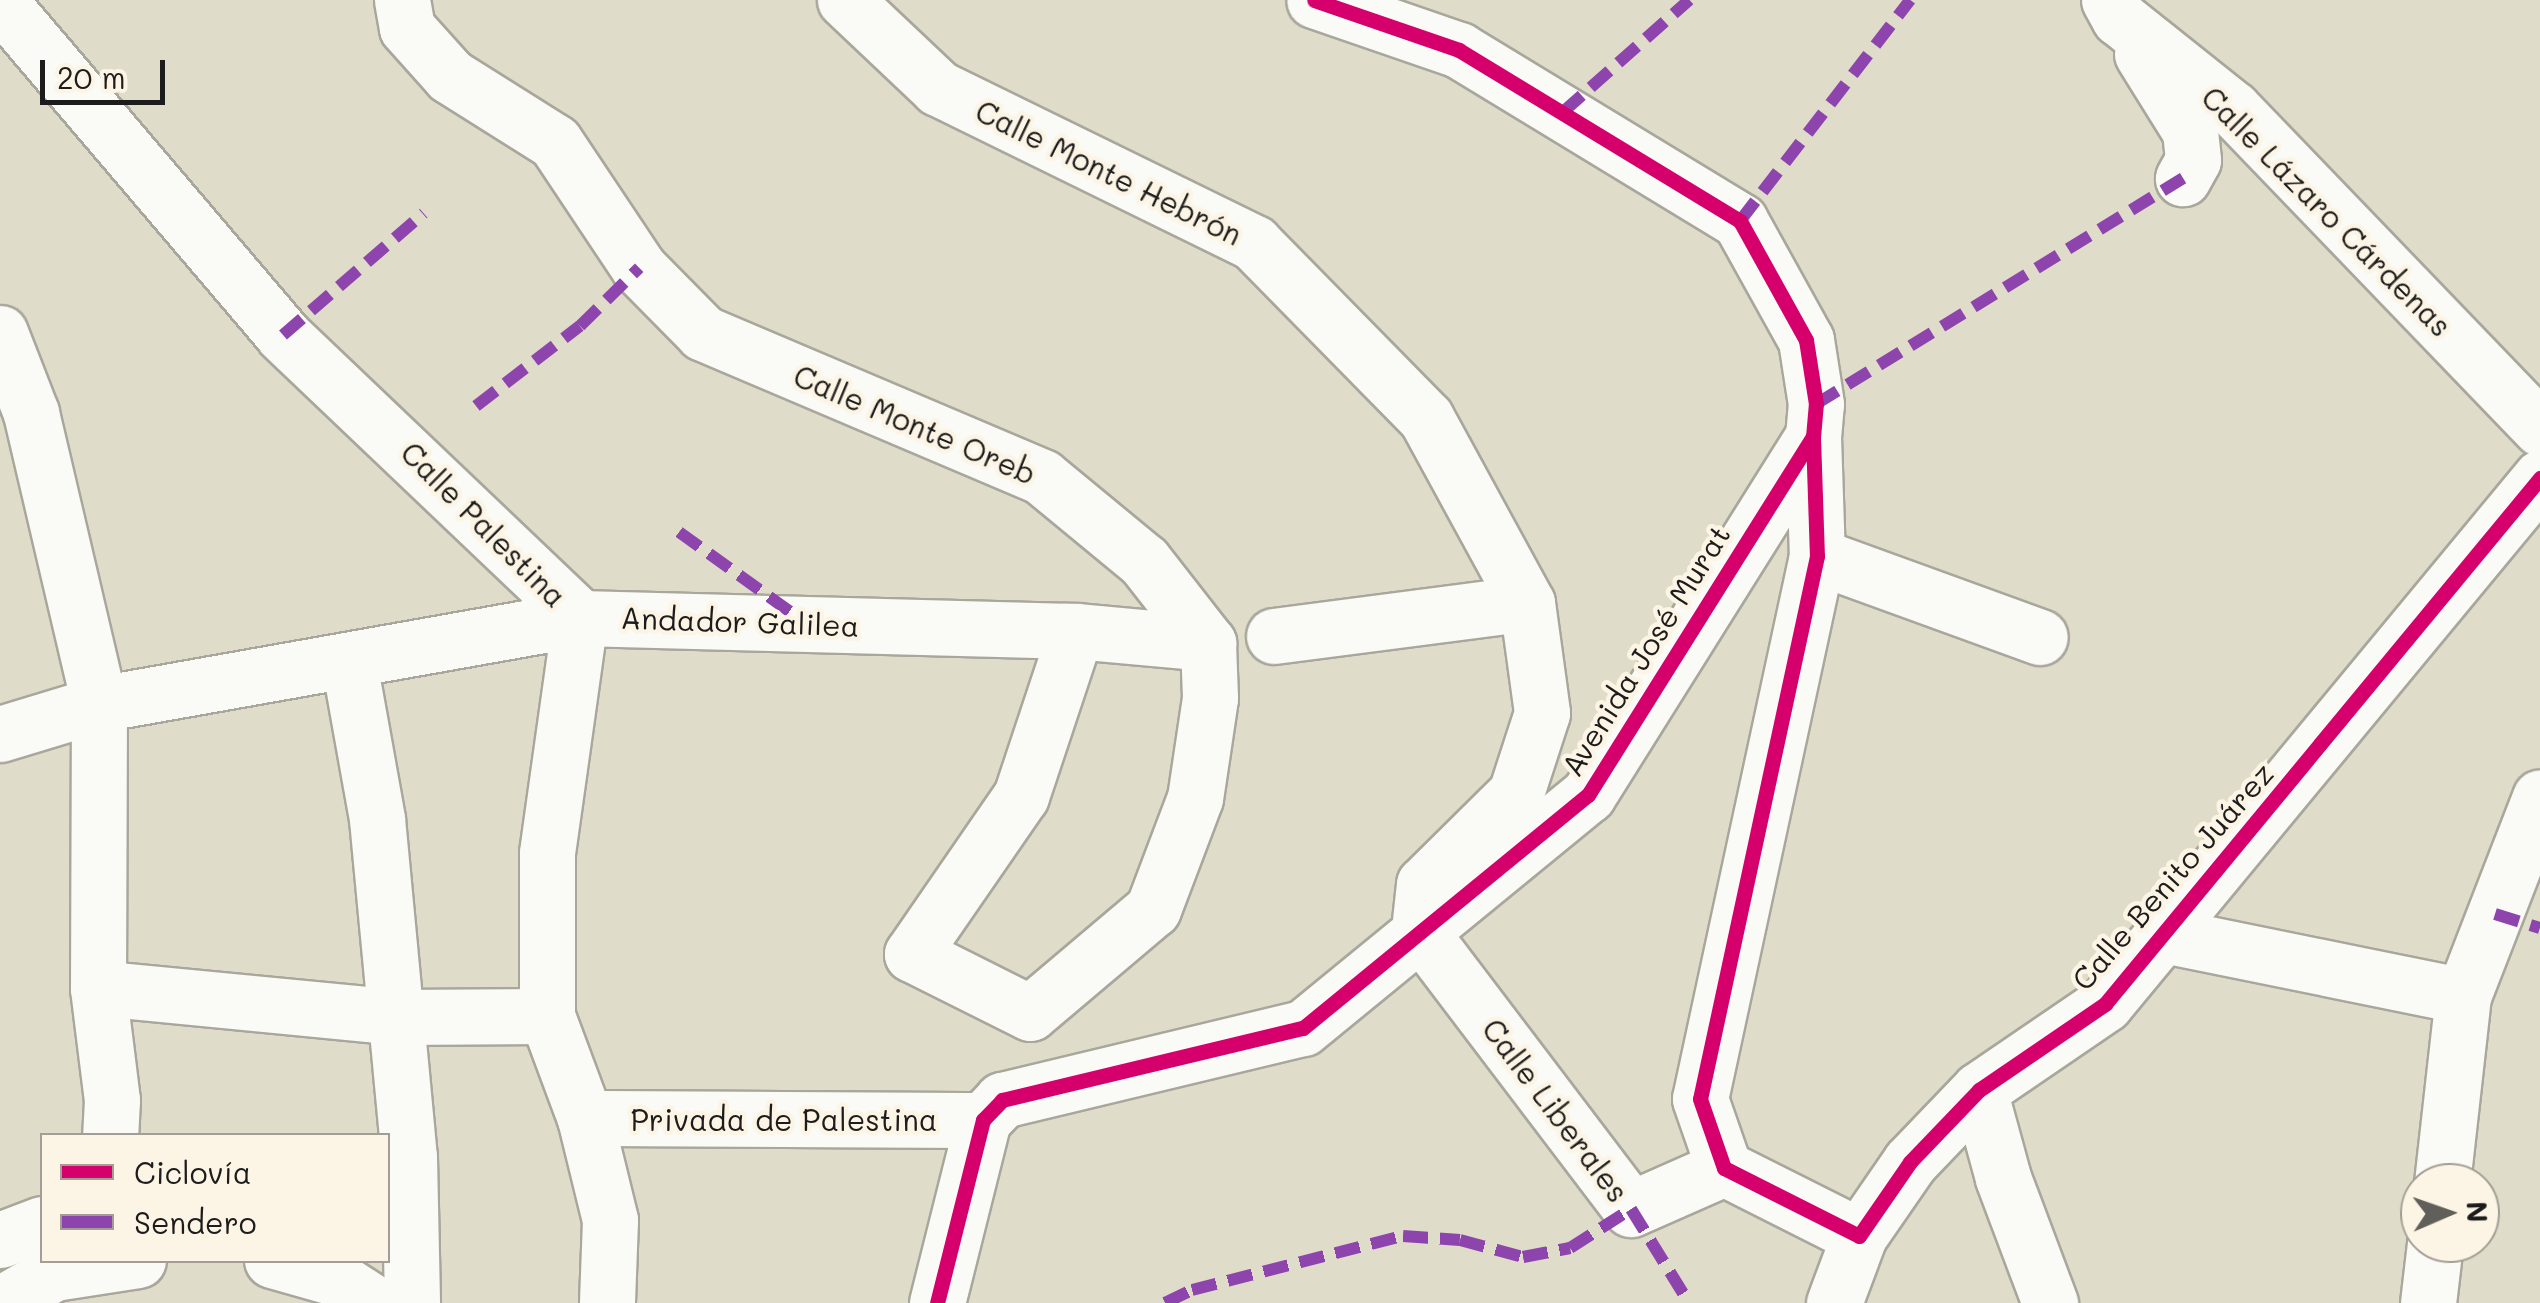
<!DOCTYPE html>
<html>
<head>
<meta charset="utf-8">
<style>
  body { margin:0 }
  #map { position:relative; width:2540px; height:1303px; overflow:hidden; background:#e0dcca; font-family:Mali,sans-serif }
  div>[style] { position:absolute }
  .roads { filter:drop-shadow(2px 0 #a9a79b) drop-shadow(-2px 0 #a9a79b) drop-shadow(0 2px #a9a79b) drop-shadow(0 -2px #a9a79b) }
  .minor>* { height:55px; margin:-27.5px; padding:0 27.5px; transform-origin:27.5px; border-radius:27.5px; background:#fafaf7 }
  .quiet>* { height:12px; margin-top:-6px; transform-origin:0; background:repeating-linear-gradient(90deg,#8e44ad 0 25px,transparent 0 37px) }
  .cycleway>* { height:15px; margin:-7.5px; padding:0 7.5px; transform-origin:7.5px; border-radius:7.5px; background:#d6006c }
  span { translate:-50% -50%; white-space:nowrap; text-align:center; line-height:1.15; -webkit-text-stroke:9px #fcf5e5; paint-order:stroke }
  .street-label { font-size:30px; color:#1c1c1c }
  .legend { position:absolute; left:40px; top:1133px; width:350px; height:130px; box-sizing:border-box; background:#fcf5e5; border:2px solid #a29e95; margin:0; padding:12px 18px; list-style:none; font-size:30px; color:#1c1c1c }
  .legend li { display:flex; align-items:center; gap:20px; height:50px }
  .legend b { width:50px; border:2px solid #a29e95 }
  .north { position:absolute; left:2400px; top:1163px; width:100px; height:100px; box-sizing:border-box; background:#fcf5e5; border:2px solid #a29e95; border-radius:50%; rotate:88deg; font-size:28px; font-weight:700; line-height:40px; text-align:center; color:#1c1c1c }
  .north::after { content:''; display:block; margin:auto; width:35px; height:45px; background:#615f59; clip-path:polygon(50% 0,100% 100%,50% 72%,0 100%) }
  .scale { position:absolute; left:40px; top:60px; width:125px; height:45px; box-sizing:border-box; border:5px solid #1c1c1c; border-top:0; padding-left:12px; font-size:30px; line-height:35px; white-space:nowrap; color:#1c1c1c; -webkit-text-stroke:8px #fcf5e5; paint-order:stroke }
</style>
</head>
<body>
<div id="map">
  <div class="roads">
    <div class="minor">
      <div style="left:402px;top:0;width:28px;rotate:80deg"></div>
      <div style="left:407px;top:28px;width:64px;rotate:48.1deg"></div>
      <div style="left:450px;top:76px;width:124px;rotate:32.2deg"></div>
      <div style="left:555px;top:142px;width:151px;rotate:56.3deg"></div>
      <div style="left:639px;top:268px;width:91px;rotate:45.4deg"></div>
      <div style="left:703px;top:333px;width:368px;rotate:23deg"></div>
      <div style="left:1042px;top:477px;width:132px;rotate:39.5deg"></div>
      <div style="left:1144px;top:561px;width:104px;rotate:52deg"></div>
      <div style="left:1208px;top:643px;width:55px;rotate:87.9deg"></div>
      <div style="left:1210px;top:698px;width:101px;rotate:98.5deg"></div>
      <div style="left:1195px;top:798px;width:119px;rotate:110.7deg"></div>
      <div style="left:1153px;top:909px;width:161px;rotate:139.8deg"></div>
      <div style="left:845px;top:0;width:128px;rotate:43.4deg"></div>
      <div style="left:938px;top:88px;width:352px;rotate:26.1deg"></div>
      <div style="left:1254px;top:243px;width:245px;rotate:45.5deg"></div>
      <div style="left:1426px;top:418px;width:211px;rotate:61.4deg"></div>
      <div style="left:1527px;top:603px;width:111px;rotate:82.2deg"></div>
      <div style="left:1542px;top:713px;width:84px;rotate:108deg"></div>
      <div style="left:1516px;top:793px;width:129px;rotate:135.3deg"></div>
      <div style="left:1424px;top:884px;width:46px;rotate:96.2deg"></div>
      <div style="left:1419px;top:930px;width:350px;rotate:52.8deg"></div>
      <div style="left:1631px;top:1209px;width:102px;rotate:-23.8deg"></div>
      <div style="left:2109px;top:0;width:21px;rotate:61deg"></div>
      <div style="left:2119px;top:18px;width:146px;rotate:38.6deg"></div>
      <div style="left:2233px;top:109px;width:443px;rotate:46.1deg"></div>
      <div style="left:0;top:2px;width:437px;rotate:49.6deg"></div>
      <div style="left:283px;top:335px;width:410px;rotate:43.6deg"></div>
      <div style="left:580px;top:618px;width:237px;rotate:98deg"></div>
      <div style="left:547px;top:853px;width:163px;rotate:90deg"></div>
      <div style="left:547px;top:1016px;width:109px;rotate:69.6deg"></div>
      <div style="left:585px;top:1118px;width:105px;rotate:76.2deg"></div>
      <div style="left:610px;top:1220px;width:83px;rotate:92.1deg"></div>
      <div style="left:2142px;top:54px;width:91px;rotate:58.1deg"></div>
      <div style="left:2190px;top:131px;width:29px;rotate:84deg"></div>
      <div style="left:2193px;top:160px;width:21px;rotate:119deg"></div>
      <div style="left:0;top:333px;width:86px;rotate:68.8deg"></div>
      <div style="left:31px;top:413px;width:299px;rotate:76.8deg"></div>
      <div style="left:99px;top:704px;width:284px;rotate:90.2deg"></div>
      <div style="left:98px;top:988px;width:113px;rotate:82.9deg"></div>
      <div style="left:112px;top:1100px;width:36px;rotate:93deg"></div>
      <div style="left:1813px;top:437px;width:119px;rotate:88.1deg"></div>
      <div style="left:1817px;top:556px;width:555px;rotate:102.16deg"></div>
      <div style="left:1700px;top:1099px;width:73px;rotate:70.8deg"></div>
      <div style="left:1724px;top:1168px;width:151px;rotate:26.7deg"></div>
      <div style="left:1859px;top:1236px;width:90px;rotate:-55.4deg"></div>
      <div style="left:1910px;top:1162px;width:100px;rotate:-46.2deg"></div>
      <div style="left:1979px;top:1090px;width:153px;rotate:-34.3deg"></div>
      <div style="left:2105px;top:1004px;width:683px;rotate:-50.41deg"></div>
      <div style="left:1817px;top:556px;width:237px;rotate:20deg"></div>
      <div style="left:1274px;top:636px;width:255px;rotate:-7.4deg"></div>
      <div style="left:349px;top:663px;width:158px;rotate:79.8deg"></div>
      <div style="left:377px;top:819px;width:340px;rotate:84.6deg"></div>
      <div style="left:409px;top:1157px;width:146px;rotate:88.8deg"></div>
      <div style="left:0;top:734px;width:103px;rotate:-16.9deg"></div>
      <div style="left:99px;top:704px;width:489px;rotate:-10.1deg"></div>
      <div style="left:580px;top:618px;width:496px;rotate:1.5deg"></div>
      <div style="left:1076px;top:631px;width:133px;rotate:5.2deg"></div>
      <div style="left:2164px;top:935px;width:305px;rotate:11.5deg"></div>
      <div style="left:98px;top:988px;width:300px;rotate:5.5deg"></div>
      <div style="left:397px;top:1017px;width:150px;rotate:-0.4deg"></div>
      <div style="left:1030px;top:1013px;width:132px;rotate:-153.4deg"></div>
      <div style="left:912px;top:954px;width:192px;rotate:-55.4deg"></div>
      <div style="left:1021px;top:796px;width:174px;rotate:-71.6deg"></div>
      <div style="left:1979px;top:1090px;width:91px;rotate:74.7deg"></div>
      <div style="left:2003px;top:1178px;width:134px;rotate:69.4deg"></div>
      <div style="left:585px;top:1118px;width:398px;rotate:0.3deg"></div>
      <div style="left:2442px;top:1183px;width:188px;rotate:-83.6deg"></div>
      <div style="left:2463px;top:996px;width:213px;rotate:-68.8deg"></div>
      <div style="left:0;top:1240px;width:45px;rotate:-20.9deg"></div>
      <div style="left:272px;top:1260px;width:66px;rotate:15.9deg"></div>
      <div style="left:335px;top:1278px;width:46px;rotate:32.7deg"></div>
      <div style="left:2px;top:1303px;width:60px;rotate:-30deg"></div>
      <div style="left:54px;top:1273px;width:85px;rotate:-8.8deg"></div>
      <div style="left:937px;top:1303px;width:189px;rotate:-75.9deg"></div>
      <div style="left:983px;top:1120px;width:28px;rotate:-46deg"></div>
      <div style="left:1002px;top:1100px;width:309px;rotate:-13.5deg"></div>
      <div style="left:1303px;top:1028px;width:368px;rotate:-39.3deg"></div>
      <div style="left:1588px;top:795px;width:423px;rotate:-57.9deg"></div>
      <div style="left:1813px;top:437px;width:33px;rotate:-85deg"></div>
      <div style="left:1816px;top:404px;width:65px;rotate:-98.9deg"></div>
      <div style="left:1806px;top:340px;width:136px;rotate:-119deg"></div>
      <div style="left:1740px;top:221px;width:329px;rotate:-148.7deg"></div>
      <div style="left:1459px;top:50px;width:153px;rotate:-161deg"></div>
      <div style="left:1834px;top:1303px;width:72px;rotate:-69.5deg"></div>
      <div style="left:2428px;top:1303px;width:60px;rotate:-83.3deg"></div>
    </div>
  </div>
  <div class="quiet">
    <div style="left:1563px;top:112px;width:169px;rotate:-41.6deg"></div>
    <div style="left:1740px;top:221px;width:279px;rotate:-52.4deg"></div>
    <div style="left:283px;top:335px;width:186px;rotate:-40.9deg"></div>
    <div style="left:1816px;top:404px;width:431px;rotate:-31.6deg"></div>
    <div style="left:476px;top:406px;width:131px;rotate:-37.6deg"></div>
    <div style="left:580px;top:326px;width:83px;rotate:-44.5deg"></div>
    <div style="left:679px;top:532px;width:158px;rotate:35.7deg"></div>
    <div style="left:2495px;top:914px;width:47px;rotate:17.3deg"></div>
    <div style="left:1165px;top:1303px;width:30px;rotate:-26deg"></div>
    <div style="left:1192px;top:1290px;width:218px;rotate:-14.4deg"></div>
    <div style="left:1403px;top:1236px;width:57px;rotate:4deg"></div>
    <div style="left:1460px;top:1240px;width:65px;rotate:15.1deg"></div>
    <div style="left:1523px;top:1257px;width:48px;rotate:-10.8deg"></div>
    <div style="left:1570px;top:1248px;width:72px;rotate:-32.6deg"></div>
    <div style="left:1631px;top:1209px;width:110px;rotate:58.3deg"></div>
  </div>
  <div class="cycleway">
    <div style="left:1813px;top:437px;width:119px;rotate:88.1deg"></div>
    <div style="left:1817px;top:556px;width:555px;rotate:102.16deg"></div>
    <div style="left:1700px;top:1099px;width:73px;rotate:70.8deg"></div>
    <div style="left:1724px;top:1168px;width:151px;rotate:26.7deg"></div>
    <div style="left:1859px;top:1236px;width:90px;rotate:-55.4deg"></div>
    <div style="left:1910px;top:1162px;width:100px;rotate:-46.2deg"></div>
    <div style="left:1979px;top:1090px;width:153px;rotate:-34.3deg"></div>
    <div style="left:2105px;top:1004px;width:683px;rotate:-50.41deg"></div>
    <div style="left:937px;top:1303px;width:189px;rotate:-75.9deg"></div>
    <div style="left:983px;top:1120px;width:28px;rotate:-46deg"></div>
    <div style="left:1002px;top:1100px;width:309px;rotate:-13.5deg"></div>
    <div style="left:1303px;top:1028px;width:368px;rotate:-39.3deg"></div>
    <div style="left:1588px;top:795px;width:423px;rotate:-57.9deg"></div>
    <div style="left:1813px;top:437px;width:33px;rotate:-85deg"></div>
    <div style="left:1816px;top:404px;width:65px;rotate:-98.9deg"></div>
    <div style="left:1806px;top:340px;width:136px;rotate:-119deg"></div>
    <div style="left:1740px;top:221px;width:329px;rotate:-148.7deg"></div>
    <div style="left:1459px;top:50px;width:153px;rotate:-161deg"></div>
  </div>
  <div class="street-label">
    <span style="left:1109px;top:172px;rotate:26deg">Calle Monte Hebrón</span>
    <span style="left:2327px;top:211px;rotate:45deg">Calle Lázaro Cárdenas</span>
    <span style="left:915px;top:424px;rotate:23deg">Calle Monte Oreb</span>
    <span style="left:484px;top:524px;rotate:45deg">Calle Palestina</span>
    <span style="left:740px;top:621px;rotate:2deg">Andador Galilea</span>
    <span style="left:1645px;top:650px;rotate:-58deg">Avenida José Murat</span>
    <span style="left:2172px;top:876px;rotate:-49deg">Calle Benito Juárez</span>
    <span style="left:1556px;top:1110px;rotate:53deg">Calle Liberales</span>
    <span style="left:784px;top:1119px">Privada de Palestina</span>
  </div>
  <ul class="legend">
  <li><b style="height:12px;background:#d6006c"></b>Ciclovía</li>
  <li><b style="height:12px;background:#8e44ad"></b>Sendero</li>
  </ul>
  <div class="north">N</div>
  <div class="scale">20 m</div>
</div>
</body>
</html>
